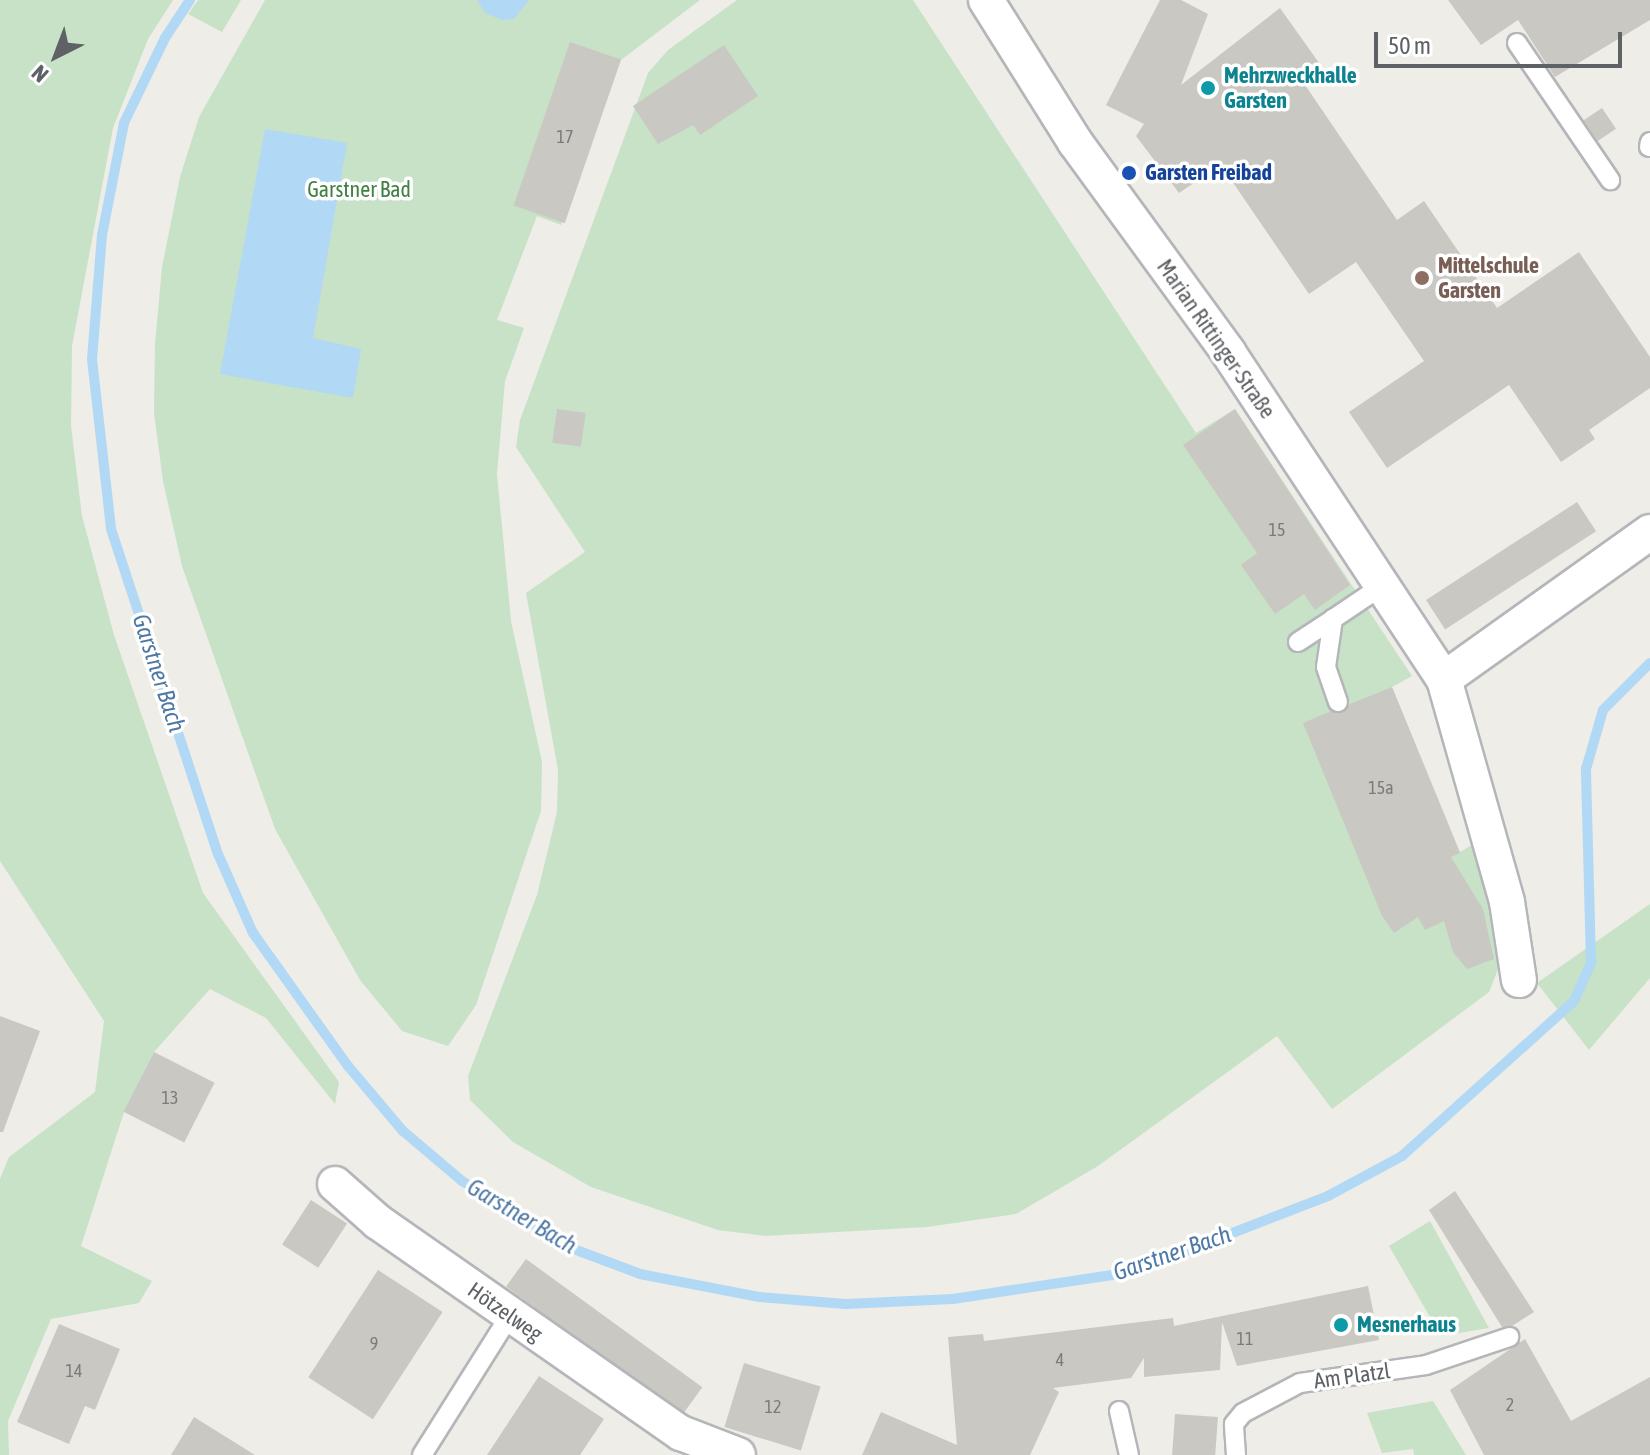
<!DOCTYPE html>
<html>
<head>
<meta charset="utf-8">
<style>
  body { margin:0 }
  #map { position:relative; width:1650px; height:1455px; overflow:hidden; background:#eeede7; font-family:"Asap Condensed",sans-serif }
  div>[style] { position:absolute }
  .green>* { inset:0; background:#c7e2c7 }
  .water>* { inset:0; background:#b1d8f4 }
  .stream>* { height:10px; margin:-5px; padding:0 5px; transform-origin:5px; border-radius:5px; background:#b1d8f4 }
  .building>* { inset:0; background:#cac8c3; transform-origin:0 0 }
  .roads { filter:drop-shadow(2px 0 #b4b6b9) drop-shadow(-2px 0 #b4b6b9) drop-shadow(0 2px #b4b6b9) drop-shadow(0 -2px #b4b6b9) }
  .lane>* { height:18px; margin:-9px; padding:0 9px; transform-origin:9px; border-radius:9px; background:#fff }
  .street>* { height:34px; margin:-17px; padding:0 17px; transform-origin:17px; border-radius:17px; background:#fff }
  .dots>* { width:22px; height:22px; translate:-50% -50%; box-sizing:border-box; border:4px solid #fff; border-radius:50% }
  span { translate:-50% -50%; white-space:nowrap; text-align:center; line-height:1.15; -webkit-text-stroke:7px #fff; paint-order:stroke }
  .number-label { font-size:18px; color:#797b7c }
  .number-label span { -webkit-text-stroke-width:0 }
  .culture-label { font-size:22px; color:#0d838f; font-weight:700 }
  .left { translate:0 -50%; text-align:left }
  .transit-label { font-size:22px; color:#164399; font-weight:700 }
  .park-label { font-size:22px; color:#418143 }
  .education-label { font-size:22px; color:#785e54; font-weight:700 }
  .street-label { font-size:22px; color:#5e6165 }
  .water-label { font-size:24px; color:#4f79a5; font-style:italic }
  .north { position:absolute; left:16px; top:16px; width:80px; height:80px; -webkit-text-stroke:6px #fff; paint-order:stroke; rotate:222deg; font-size:22px; font-weight:700; line-height:32px; text-align:center; color:#5e6165 }
  .north::after { content:''; display:block; margin:auto; width:28px; height:36px; background:#5e6165; clip-path:polygon(50% 0,100% 100%,50% 72%,0 100%) }
  .scale { position:absolute; left:1374px; top:32px; width:248px; height:36px; box-sizing:border-box; border:4px solid #5e6165; border-top:0; padding-left:10px; font-size:24px; line-height:28px; white-space:nowrap; color:#5e6165; -webkit-text-stroke:6px #fff; paint-order:stroke }
</style>
</head>
<body>
<div id="map">
  <div class="green">
    <div style="clip-path:polygon(0 0,173px 0,148px 39px,113px 128px,72px 346px,71px 426px,82px 516px,114px 635px,203px 893px,339px 1082px,335px 1104px,266px 1018px,210px 989px,154px 1052px,124px 1112px,81px 1246px,152px 1281px,139px 1303px,51px 1319px,8px 1421px,9px 1455px,0 1455px,0 1179px,9px 1157px,95px 1092px,104px 1021px,0 861px)"></div>
    <div style="clip-path:polygon(198px 0,241px 0,222px 32px,188px 14px)"></div>
    <div style="clip-path:polygon(265px 0,700px 0,621px 60px,561px 225px,537px 216px,497px 320px,524px 328px,505px 381px,497px 474px,511px 621px,542px 762px,541px 811px,476px 1005px,448px 1046px,402px 1031px,360px 980px,275px 829px,182px 566px,163px 481px,154px 413px,155px 344px,162px 267px,180px 177px,199px 117px)"></div>
    <div style="clip-path:polygon(737px 0,913px 0,1196px 433px,1235px 409px,1412px 676px,1392px 687px,1460px 852px,1477px 842px,1504px 954px,1489px 992px,1332px 1109px,1277px 1036px,1098px 1166px,1016px 1214px,927px 1227px,765px 1236px,718px 1230px,591px 1187px,513px 1142px,470px 1100px,468px 1076px,537px 895px,557px 812px,558px 770px,526px 593px,585px 552px,516px 447px,520px 420px,648px 73px,668px 50px)"></div>
    <div style="clip-path:polygon(1650px 904px,1650px 978px,1589px 1050px,1537px 983px)"></div>
    <div style="clip-path:polygon(1430px 1221px,1489px 1328px,1441px 1336px,1389px 1246px)"></div>
    <div style="clip-path:polygon(1433px 1401px,1466px 1455px,1414px 1455px,1413px 1449px,1382px 1453px,1367px 1413px)"></div>
  </div>
  <div class="water">
    <div style="clip-path:polygon(477px 0,529px 0,514px 19px,503px 20px,485px 13px)"></div>
    <div style="clip-path:polygon(265px 129px,347px 143px,313px 338px,361px 349px,353px 398px,220px 374px)"></div>
  </div>
  <div class="stream">
    <div style="left:190px;top:0;width:45px;rotate:123.3deg"></div>
    <div style="left:165px;top:38px;width:94px;rotate:115.8deg"></div>
    <div style="left:124px;top:123px;width:114px;rotate:101.1deg"></div>
    <div style="left:102px;top:235px;width:124px;rotate:94.6deg"></div>
    <div style="left:92px;top:359px;width:171px;rotate:83.6deg"></div>
    <div style="left:111px;top:529px;width:342px;rotate:71.8deg"></div>
    <div style="left:218px;top:854px;width:86px;rotate:66.1deg"></div>
    <div style="left:253px;top:933px;width:163px;rotate:54.5deg"></div>
    <div style="left:348px;top:1066px;width:85px;rotate:49.8deg"></div>
    <div style="left:403px;top:1131px;width:77px;rotate:40.3deg"></div>
    <div style="left:462px;top:1181px;width:128px;rotate:31.6deg"></div>
    <div style="left:571px;top:1248px;width:74px;rotate:20.6deg"></div>
    <div style="left:640px;top:1274px;width:122px;rotate:10.9deg"></div>
    <div style="left:760px;top:1297px;width:86px;rotate:4.7deg"></div>
    <div style="left:846px;top:1304px;width:107px;rotate:-2.7deg"></div>
    <div style="left:953px;top:1299px;width:181px;rotate:-8.6deg"></div>
    <div style="left:1132px;top:1272px;width:210px;rotate:-21.2deg"></div>
    <div style="left:1328px;top:1196px;width:84px;rotate:-28.4deg"></div>
    <div style="left:1402px;top:1156px;width:232px;rotate:-42deg"></div>
    <div style="left:1574px;top:1001px;width:42px;rotate:-65.9deg"></div>
    <div style="left:1591px;top:963px;width:194px;rotate:-91.5deg"></div>
    <div style="left:1586px;top:769px;width:61px;rotate:-73.9deg"></div>
    <div style="left:1603px;top:710px;width:66px;rotate:-45deg"></div>
  </div>
  <div class="building">
    <div style="clip-path:polygon(1160px 0,1181px 0,1208px 14px,1181px 85px,1280px 8px,1324px 70px,1305px 85px,1397px 220px,1424px 201px,1497px 308px,1579px 252px,1650px 357px,1650px 388px,1589px 430px,1595px 439px,1561px 462px,1509px 385px,1387px 468px,1349px 412px,1424px 361px,1356px 262px,1309px 294px,1221px 165px,1179px 193px,1136px 136px,1144px 124px,1106px 105px)"></div>
    <div style="clip-path:polygon(1448px 0,1650px 0,1650px 20px,1555px 77px,1518px 20px,1481px 45px)"></div>
    <div style="left:570px;top:42px;width:54px;height:173px;rotate:19deg"></div>
    <div style="clip-path:polygon(724px 45px,758px 96px,700px 135px,693px 125px,658px 144px,633px 106px)"></div>
    <div style="left:1602px;top:108px;width:25px;height:22px;rotate:56deg"></div>
    <div style="left:557px;top:409px;width:29px;height:34px;rotate:8deg"></div>
    <div style="clip-path:polygon(1235px 409px,1350px 585px,1315px 610px,1304px 594px,1275px 614px,1241px 565px,1257px 553px,1183px 445px)"></div>
    <div style="left:1577px;top:502px;width:35px;height:180px;rotate:57deg"></div>
    <div style="clip-path:polygon(1392px 687px,1460px 853px,1451px 857px,1483px 909px,1494px 959px,1467px 969px,1453px 952px,1444px 921px,1425px 930px,1418px 917px,1394px 933px,1382px 916px,1303px 723px,1331px 711px,1343px 713px,1350px 704px)"></div>
    <div style="clip-path:polygon(0 1016px,40px 1031px,3px 1132px,0 1132px)"></div>
    <div style="left:154px;top:1052px;width:68px;height:67px;rotate:27deg"></div>
    <div style="clip-path:polygon(1455px 1191px,1534px 1312px,1512px 1326px,1502px 1327px,1429px 1210px)"></div>
    <div style="left:311px;top:1200px;width:43px;height:53px;rotate:33deg"></div>
    <div style="left:526px;top:1259px;width:218px;height:34px;rotate:36deg"></div>
    <div style="left:378px;top:1270px;width:77px;height:128px;rotate:33deg"></div>
    <div style="clip-path:polygon(1368px 1286px,1379px 1340px,1237px 1366px,1222px 1322px,1220px 1370px,1144px 1377px,1144px 1358px,1131px 1378px,1053px 1388px,1059px 1392px,1030px 1455px,862px 1455px,881px 1412px,957px 1445px,948px 1337px,983px 1334px,984px 1341px,1173px 1318px,1174px 1326px)"></div>
    <div style="clip-path:polygon(59px 1324px,120px 1349px,95px 1410px,85px 1406px,69px 1444px,17px 1422px)"></div>
    <div style="clip-path:polygon(1525px 1339px,1571px 1421px,1650px 1377px,1650px 1455px,1484px 1455px,1450px 1390px)"></div>
    <div style="left:744px;top:1363px;width:80px;height:67px;rotate:17deg"></div>
    <div style="clip-path:polygon(539px 1376px,604px 1419px,580px 1455px,487px 1455px)"></div>
    <div style="left:1175px;top:1414px;width:43px;height:41px;rotate:4deg"></div>
    <div style="clip-path:polygon(194px 1417px,255px 1455px,171px 1455px)"></div>
  </div>
  <div class="roads">
    <div class="lane">
      <div style="left:1517px;top:43px;width:166px;rotate:55.8deg"></div>
      <div style="left:1649px;top:147px;width:5px;rotate:-79deg"></div>
      <div style="left:1298px;top:642px;width:42px;rotate:-33.3deg"></div>
      <div style="left:1338px;top:702px;width:37px;rotate:-109deg"></div>
      <div style="left:1326px;top:667px;width:49px;rotate:-81.7deg"></div>
      <div style="left:1333px;top:619px;width:59px;rotate:-34deg"></div>
      <div style="left:1119px;top:1411px;width:45px;rotate:77.2deg"></div>
      <div style="left:422px;top:1455px;width:165px;rotate:-57.8deg"></div>
      <div style="left:1236px;top:1455px;width:31px;rotate:-94deg"></div>
      <div style="left:1234px;top:1424px;width:14px;rotate:-51deg"></div>
      <div style="left:1243px;top:1413px;width:64px;rotate:-27.8deg"></div>
      <div style="left:1300px;top:1383px;width:127px;rotate:-8.1deg"></div>
      <div style="left:1426px;top:1365px;width:88px;rotate:-18.6deg"></div>
    </div>
    <div class="street">
      <div style="left:986px;top:0;width:168px;rotate:57.9deg"></div>
      <div style="left:1075px;top:142px;width:260px;rotate:53.9deg"></div>
      <div style="left:1228px;top:352px;width:392px;rotate:56.6deg"></div>
      <div style="left:1444px;top:679px;width:232px;rotate:74.2deg"></div>
      <div style="left:1507px;top:902px;width:79px;rotate:81.3deg"></div>
      <div style="left:1444px;top:679px;width:253px;rotate:-35.5deg"></div>
      <div style="left:335px;top:1184px;width:57px;rotate:41.5deg"></div>
      <div style="left:378px;top:1222px;width:369px;rotate:34.9deg"></div>
      <div style="left:681px;top:1433px;width:61px;rotate:21.1deg"></div>
    </div>
  </div>
  <div class="dots">
    <div style="left:1208px;top:88px;background:#0f9aa8"></div>
    <div style="left:1129px;top:173px;background:#1a4fb4"></div>
    <div style="left:1422px;top:278px;background:#8d6e63"></div>
    <div style="left:1341px;top:1325px;background:#0f9aa8"></div>
  </div>
  <div class="number-label">
    <span style="left:565px;top:137px">17</span>
    <span style="left:1277px;top:530px">15</span>
    <span style="left:1381px;top:788px">15a</span>
    <span style="left:170px;top:1098px">13</span>
    <span style="left:1245px;top:1339px">11</span>
    <span style="left:374px;top:1344px">9</span>
    <span style="left:1060px;top:1360px">4</span>
    <span style="left:74px;top:1371px">14</span>
    <span style="left:1510px;top:1405px">2</span>
    <span style="left:773px;top:1407px">12</span>
  </div>
  <div class="culture-label">
    <span class="left" style="left:1224px;top:88px">Mehrzweckhalle<br>Garsten</span>
    <span class="left" style="left:1357px;top:1325px">Mesnerhaus</span>
  </div>
  <div class="transit-label">
    <span class="left" style="left:1145px;top:173px">Garsten Freibad</span>
  </div>
  <div class="park-label">
    <span style="left:359px;top:190px">Garstner Bad</span>
  </div>
  <div class="education-label">
    <span class="left" style="left:1438px;top:278px">Mittelschule<br>Garsten</span>
  </div>
  <div class="street-label">
    <span style="left:1216px;top:339px;rotate:55deg">Marian Rittinger-Straße</span>
    <span style="left:505px;top:1312px;rotate:35deg">Hötzelweg</span>
    <span style="left:1352px;top:1376px;rotate:-8deg">Am Platzl</span>
  </div>
  <div class="water-label">
    <span style="left:159px;top:673px;rotate:72deg">Garstner Bach</span>
    <span style="left:522px;top:1216px;rotate:31deg">Garstner Bach</span>
    <span style="left:1172px;top:1253px;rotate:-19deg">Garstner Bach</span>
  </div>
  <div class="north">N</div>
  <div class="scale">50 m</div>
</div>
</body>
</html>
